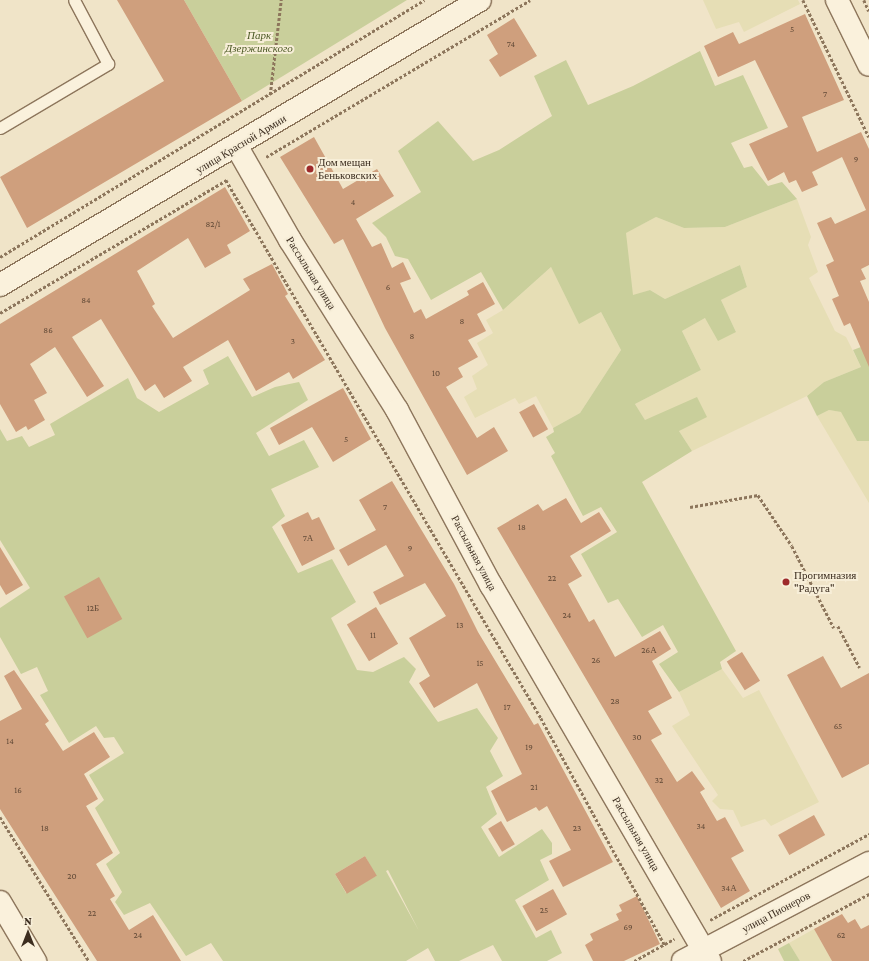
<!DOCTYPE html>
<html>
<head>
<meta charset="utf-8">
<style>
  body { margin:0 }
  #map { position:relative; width:869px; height:961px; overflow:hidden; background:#f0e4c8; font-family:"Crimson Pro",serif }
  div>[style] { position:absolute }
  .farmland>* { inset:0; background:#e6deb5 }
  .green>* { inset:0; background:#c9cf9b }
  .building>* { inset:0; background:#cf9f7d; transform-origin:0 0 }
  .path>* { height:2.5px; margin-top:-1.25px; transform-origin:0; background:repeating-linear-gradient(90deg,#8d765c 0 3px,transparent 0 5px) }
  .roads { filter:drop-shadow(1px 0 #8d765c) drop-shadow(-1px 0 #8d765c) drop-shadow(0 1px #8d765c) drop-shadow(0 -1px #8d765c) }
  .service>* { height:11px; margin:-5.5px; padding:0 5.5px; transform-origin:5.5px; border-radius:5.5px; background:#faf1dc }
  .minor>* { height:22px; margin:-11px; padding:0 11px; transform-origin:11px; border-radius:11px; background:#faf1dc }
  .tertiary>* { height:22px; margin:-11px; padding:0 11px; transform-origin:11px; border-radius:11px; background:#faf1dc }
  .secondary>* { height:22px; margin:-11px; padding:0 11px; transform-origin:11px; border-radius:11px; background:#faf1dc }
  .dots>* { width:11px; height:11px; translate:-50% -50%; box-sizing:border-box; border:2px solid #f7eed8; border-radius:50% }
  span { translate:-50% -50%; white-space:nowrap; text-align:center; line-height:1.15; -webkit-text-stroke:4px #f7eed8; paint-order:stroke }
  .number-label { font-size:9px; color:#624a37 }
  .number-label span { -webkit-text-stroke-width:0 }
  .park-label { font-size:11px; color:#4d5a26; font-style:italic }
  .street-label { font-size:11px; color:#3d2e20 }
  .poi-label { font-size:11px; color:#3d2e20 }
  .left { translate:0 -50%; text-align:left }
  .north { position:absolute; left:8px; top:913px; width:40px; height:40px; -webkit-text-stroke:3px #f7eed8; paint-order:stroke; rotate:0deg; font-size:11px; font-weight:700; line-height:16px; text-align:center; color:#3d2e20 }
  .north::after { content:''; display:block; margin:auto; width:14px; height:18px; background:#3d2e20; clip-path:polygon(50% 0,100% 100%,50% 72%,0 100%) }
</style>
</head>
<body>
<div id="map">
  <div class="farmland">
    <div style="clip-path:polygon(703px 0,798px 0,800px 4px,744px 32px,739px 22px,716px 29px)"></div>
    <div style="clip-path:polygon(797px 199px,811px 237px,808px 245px,818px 272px,809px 278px,835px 331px,846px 337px,861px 367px,824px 382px,807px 396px,692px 451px,679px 431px,645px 420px,635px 404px,701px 370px,682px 331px,705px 318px,736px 332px,721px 300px,747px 287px,740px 265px,665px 299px,650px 290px,632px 296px,625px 233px,656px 217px,684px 228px,725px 227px)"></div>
    <div style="clip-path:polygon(551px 267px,579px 323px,601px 312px,621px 350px,580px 413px,553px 428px,536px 396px,519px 404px,515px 398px,475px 418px,464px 397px,477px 389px,472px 376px,488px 365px,477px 343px,493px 333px,486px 320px,503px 310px)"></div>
    <div style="clip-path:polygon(829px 410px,842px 412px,857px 441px,869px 441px,869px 503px,817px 416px)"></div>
    <div style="clip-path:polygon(722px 669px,743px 698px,759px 690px,819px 802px,771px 826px,765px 819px,741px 827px,733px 810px,720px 809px,712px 801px,718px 795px,672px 726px,690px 715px,679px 692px)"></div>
    <div style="clip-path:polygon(814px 929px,832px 961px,800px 961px,789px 943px)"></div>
  </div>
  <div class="green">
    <div style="clip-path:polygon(184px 0,407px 0,242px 101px)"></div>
    <div style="clip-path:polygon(700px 51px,715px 86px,743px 75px,768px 128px,731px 143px,744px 168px,752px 166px,768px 186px,782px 182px,797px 199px,725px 227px,684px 228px,656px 217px,626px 233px,633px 295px,650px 290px,665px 299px,740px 265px,747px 287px,721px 300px,736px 332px,718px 341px,705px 318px,682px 331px,701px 370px,635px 404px,645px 420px,697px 397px,707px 417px,679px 431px,692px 451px,642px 482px,736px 651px,720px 662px,722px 669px,679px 692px,659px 664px,678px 652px,663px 625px,642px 637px,618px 599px,608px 603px,581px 554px,617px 532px,601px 507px,583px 516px,551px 456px,555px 453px,546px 437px,554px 432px,553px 428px,580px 413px,621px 350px,601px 312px,579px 324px,551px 267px,503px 310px,481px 272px,431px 300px,408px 259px,395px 256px,386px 237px,372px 223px,421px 192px,398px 151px,438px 121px,473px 161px,499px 150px,552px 116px,534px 76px,566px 60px,588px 105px,633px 86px)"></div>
    <div style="clip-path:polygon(869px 344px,869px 441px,857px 441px,841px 412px,829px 410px,817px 416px,807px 396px,824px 382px,861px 367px,853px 350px)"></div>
    <div style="clip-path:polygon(evenodd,228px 356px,252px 397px,275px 387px,299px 382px,308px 400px,256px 433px,269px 456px,304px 440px,319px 467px,271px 489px,285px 516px,272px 527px,298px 573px,332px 559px,356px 602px,331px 618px,357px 670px,373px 672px,404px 657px,416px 669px,409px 682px,438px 722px,477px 708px,498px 738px,490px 751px,503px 776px,486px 787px,497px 814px,481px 827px,499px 857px,542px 829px,552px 843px,552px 854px,540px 860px,549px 880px,515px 900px,536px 938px,551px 930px,562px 953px,547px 961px,502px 961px,493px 945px,459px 961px,435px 961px,428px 948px,406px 961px,223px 961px,211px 943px,186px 956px,150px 903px,124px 915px,115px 902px,122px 892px,106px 864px,120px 853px,95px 808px,104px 800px,89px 775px,124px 753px,114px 737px,104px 738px,96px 726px,69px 743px,40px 695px,48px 691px,37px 667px,21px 674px,0 637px,0 608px,30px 588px,0 540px,0 429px,7px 441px,22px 436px,29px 447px,55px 435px,50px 424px,128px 378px,137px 398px,159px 412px,209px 384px,203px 370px,228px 356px,365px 856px,376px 876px,346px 893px,335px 874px,365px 856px,228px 356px,388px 870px,419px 931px,386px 871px,388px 870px)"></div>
    <div style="clip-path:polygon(789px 943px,800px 961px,784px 961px,778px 949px)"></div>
  </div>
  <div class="building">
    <div style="clip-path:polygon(117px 0,184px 0,242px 101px,27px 228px,0 177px,164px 81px)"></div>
    <div style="clip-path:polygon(805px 14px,844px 100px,802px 117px,817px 152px,861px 132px,869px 149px,869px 265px,861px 269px,866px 279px,860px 281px,869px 302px,869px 367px,850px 323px,844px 326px,832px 299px,839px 296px,826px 265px,834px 261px,817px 223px,831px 217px,835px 224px,866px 210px,842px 157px,812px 172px,818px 185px,802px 192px,796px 180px,789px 183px,784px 172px,768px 181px,749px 144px,788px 127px,755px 60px,718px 77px,704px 46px,733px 32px,739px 44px)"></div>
    <div style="clip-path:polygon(514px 18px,537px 56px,500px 77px,489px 60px,498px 54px,487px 35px)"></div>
    <div style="clip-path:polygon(314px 137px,343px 189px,377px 169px,394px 196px,356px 219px,372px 247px,381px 243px,392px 268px,403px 262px,411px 279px,400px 283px,414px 313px,421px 309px,426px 319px,469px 295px,467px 291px,483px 282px,495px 304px,477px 314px,486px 331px,468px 340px,478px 357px,458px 368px,463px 377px,446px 387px,477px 438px,494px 427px,508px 451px,467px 475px,385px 328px,343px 239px,334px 244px,280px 157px)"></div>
    <div style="clip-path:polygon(225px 187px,250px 231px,227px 245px,231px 253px,205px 268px,188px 238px,137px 271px,155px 304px,152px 306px,173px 338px,250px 290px,243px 279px,272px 264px,288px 294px,285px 296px,325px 360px,293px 379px,289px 372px,256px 391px,228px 340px,183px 367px,192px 381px,164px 398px,155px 384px,145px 391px,101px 319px,72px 337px,104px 386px,87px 397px,55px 347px,30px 364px,47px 393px,34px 400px,45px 420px,28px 430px,26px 426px,16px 432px,0 404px,0 324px)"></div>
    <div style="clip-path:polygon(343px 388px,371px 439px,333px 462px,312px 427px,279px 445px,270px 428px)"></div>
    <div style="left:534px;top:404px;width:29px;height:17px;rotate:61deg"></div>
    <div style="clip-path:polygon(392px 481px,454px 584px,478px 632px,534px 725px,538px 723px,613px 862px,563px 887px,549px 861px,571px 850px,547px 806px,539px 811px,536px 807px,507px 822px,491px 791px,522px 774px,477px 683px,434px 708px,419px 683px,430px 676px,409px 638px,446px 616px,425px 583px,380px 605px,373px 592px,404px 576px,386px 545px,348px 566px,339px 550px,376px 530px,359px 500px)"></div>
    <div style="clip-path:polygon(566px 498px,581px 523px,599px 512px,611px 531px,570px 556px,582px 576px,568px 584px,589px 622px,594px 619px,615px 657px,660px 631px,671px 649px,652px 661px,672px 698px,648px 711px,662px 734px,651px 740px,677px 782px,692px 771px,705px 789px,700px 792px,717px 821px,725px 817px,744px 851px,731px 858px,750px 891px,721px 908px,497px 528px,538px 504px,543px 511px)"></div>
    <div style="clip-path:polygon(308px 512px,312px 520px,319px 517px,335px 549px,302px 566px,281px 525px)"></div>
    <div style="clip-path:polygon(0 547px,23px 585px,6px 595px,0 585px)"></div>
    <div style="left:99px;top:577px;width:48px;height:40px;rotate:61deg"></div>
    <div style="left:376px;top:607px;width:43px;height:34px;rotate:59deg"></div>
    <div style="left:742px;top:652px;width:34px;height:18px;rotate:58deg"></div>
    <div style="clip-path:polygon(823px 656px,841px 688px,869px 673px,869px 764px,842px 778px,787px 675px)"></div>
    <div style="clip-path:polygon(14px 670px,49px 721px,45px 724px,63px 751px,94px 732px,110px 757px,84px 774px,98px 799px,86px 806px,113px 853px,96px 864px,115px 896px,110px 899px,129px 930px,153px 915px,181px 961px,97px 961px,0 809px,0 721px,22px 709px,4px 676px)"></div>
    <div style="left:814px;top:815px;width:23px;height:41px;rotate:61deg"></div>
    <div style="left:501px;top:821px;width:27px;height:15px;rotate:59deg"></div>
    <div style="left:365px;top:856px;width:23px;height:35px;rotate:59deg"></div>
    <div style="left:553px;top:889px;width:29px;height:35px;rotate:61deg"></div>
    <div style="clip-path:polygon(637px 896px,660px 944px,624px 961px,593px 961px,585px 945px,593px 940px,590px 934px,619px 920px,616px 914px,622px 911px,619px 905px)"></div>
    <div style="clip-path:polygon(842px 914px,848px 923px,855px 919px,861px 929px,869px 925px,869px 961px,832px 961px,814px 929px)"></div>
  </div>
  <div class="path">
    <div style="left:803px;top:0;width:152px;rotate:64.3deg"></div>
    <div style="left:864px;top:0;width:12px;rotate:66deg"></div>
    <div style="left:270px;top:95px;width:96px;rotate:-83.4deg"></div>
    <div style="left:266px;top:157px;width:307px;rotate:-30.7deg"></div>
    <div style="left:226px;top:180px;width:623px;rotate:59.65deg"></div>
    <div style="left:541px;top:718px;width:259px;rotate:61.4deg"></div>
    <div style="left:0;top:257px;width:496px;rotate:-31.2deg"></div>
    <div style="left:0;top:313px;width:263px;rotate:-30.4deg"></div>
    <div style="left:690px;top:507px;width:69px;rotate:-10deg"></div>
    <div style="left:758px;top:495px;width:61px;rotate:56.3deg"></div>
    <div style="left:792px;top:546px;width:92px;rotate:62.9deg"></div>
    <div style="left:838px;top:626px;width:47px;rotate:62.4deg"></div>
    <div style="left:0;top:817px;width:169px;rotate:58.3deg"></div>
    <div style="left:710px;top:920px;width:181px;rotate:-28.4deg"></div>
    <div style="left:634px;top:961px;width:46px;rotate:-28.8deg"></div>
    <div style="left:743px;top:961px;width:143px;rotate:-28deg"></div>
  </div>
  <div class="roads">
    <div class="service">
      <div style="left:0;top:128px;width:126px;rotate:-30.7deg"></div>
      <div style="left:108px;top:64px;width:72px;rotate:-118deg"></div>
    </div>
    <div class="minor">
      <div style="left:237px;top:147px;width:107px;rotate:60.3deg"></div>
      <div style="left:290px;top:240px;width:201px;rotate:57.8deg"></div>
      <div style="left:397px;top:410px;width:199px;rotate:61.8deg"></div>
      <div style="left:491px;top:585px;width:435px;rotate:59.8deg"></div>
      <div style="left:0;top:902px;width:69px;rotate:59.3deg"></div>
    </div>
    <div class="tertiary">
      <div style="left:837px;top:0;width:72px;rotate:63.8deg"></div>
      <div style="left:683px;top:961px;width:210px;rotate:-27.8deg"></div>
    </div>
    <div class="secondary">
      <div style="left:0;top:285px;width:558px;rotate:-30.7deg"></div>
    </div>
  </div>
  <div class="dots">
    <div style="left:310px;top:169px;background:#9e2a2b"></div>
    <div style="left:786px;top:582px;background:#9e2a2b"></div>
  </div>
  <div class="number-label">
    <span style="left:792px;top:29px">5</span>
    <span style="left:511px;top:44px">74</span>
    <span style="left:825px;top:94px">7</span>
    <span style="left:856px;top:159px">9</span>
    <span style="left:353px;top:202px">4</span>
    <span style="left:213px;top:224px">82/1</span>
    <span style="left:388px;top:287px">6</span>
    <span style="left:86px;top:300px">84</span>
    <span style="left:462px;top:321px">8</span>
    <span style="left:48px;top:330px">86</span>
    <span style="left:412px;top:336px">8</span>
    <span style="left:293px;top:341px">3</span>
    <span style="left:436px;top:373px">10</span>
    <span style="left:346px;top:439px">5</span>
    <span style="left:385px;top:507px">7</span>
    <span style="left:522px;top:527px">18</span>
    <span style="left:308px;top:538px">7А</span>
    <span style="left:410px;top:548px">9</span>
    <span style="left:552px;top:578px">22</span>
    <span style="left:93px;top:608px">12Б</span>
    <span style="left:567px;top:615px">24</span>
    <span style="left:460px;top:625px">13</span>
    <span style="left:373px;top:635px">11</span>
    <span style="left:649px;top:650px">26А</span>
    <span style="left:596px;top:660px">26</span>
    <span style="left:480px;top:663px">15</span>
    <span style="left:615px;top:701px">28</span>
    <span style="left:507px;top:707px">17</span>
    <span style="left:838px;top:726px">65</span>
    <span style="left:637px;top:737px">30</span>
    <span style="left:10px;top:741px">14</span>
    <span style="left:529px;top:747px">19</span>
    <span style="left:659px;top:780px">32</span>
    <span style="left:534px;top:787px">21</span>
    <span style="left:18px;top:790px">16</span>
    <span style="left:701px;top:826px">34</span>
    <span style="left:45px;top:828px">18</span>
    <span style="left:577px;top:828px">23</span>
    <span style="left:72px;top:876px">20</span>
    <span style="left:729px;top:888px">34А</span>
    <span style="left:544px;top:910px">25</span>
    <span style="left:92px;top:913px">22</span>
    <span style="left:628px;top:927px">69</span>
    <span style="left:138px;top:935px">24</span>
    <span style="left:841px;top:935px">62</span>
  </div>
  <div class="park-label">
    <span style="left:259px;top:42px">Парк<br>Дзержинского</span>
  </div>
  <div class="street-label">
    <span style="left:241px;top:144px;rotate:-31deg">улица Красной Армии</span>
    <span style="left:311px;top:273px;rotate:58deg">Рассыльная улица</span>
    <span style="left:474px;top:553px;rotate:62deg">Рассыльная улица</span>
    <span style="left:636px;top:834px;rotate:60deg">Рассыльная улица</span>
    <span style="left:776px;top:912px;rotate:-28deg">улица Пионеров</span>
  </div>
  <div class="poi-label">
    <span class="left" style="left:318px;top:169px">Дом мещан<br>Беньковских</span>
    <span class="left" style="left:794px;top:582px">Прогимназия<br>"Радуга"</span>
  </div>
  <div class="north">N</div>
</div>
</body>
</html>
